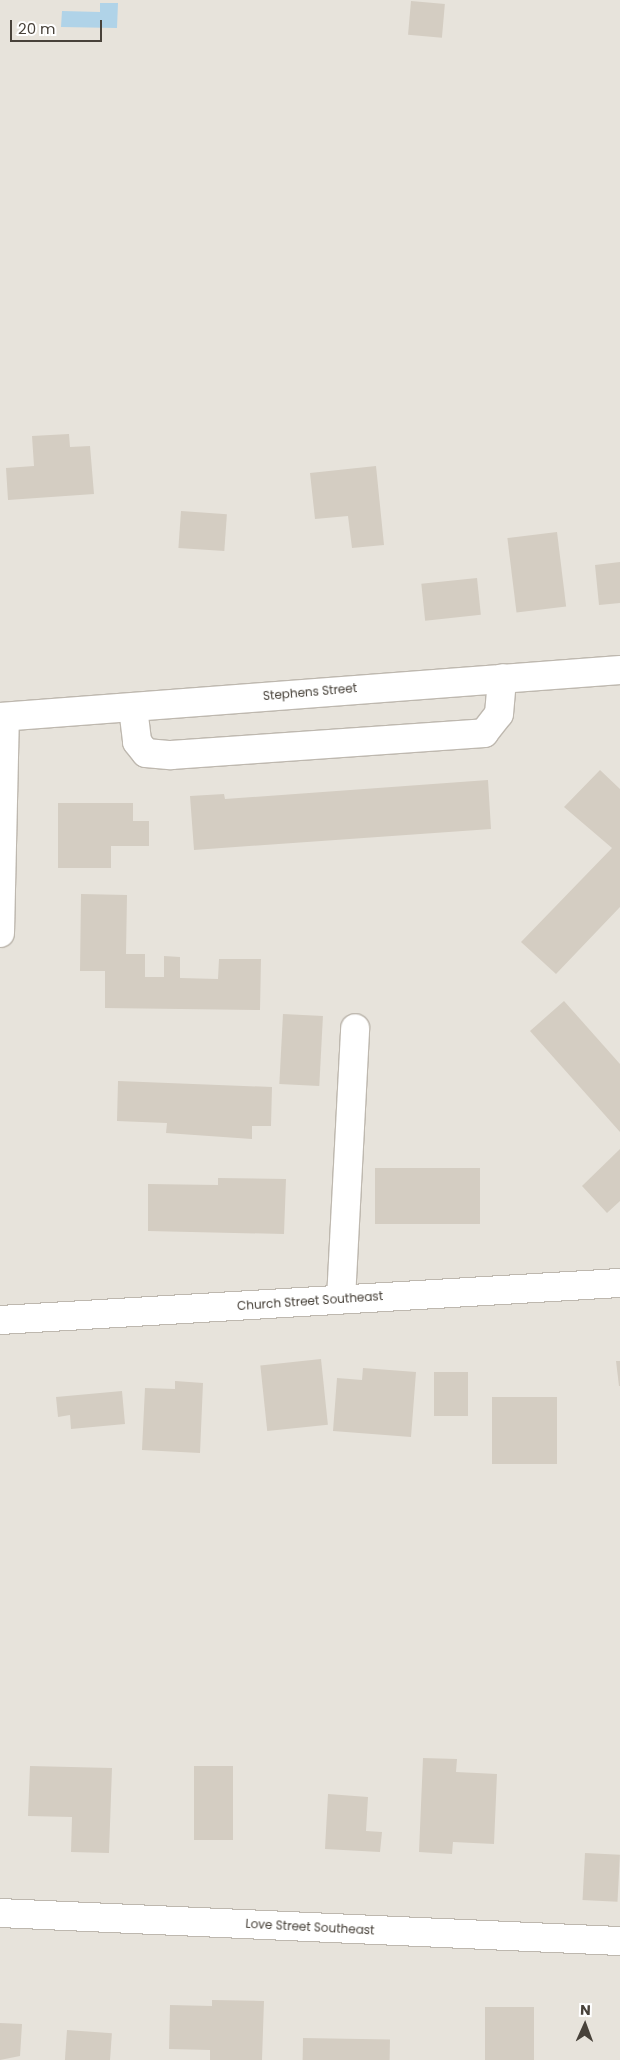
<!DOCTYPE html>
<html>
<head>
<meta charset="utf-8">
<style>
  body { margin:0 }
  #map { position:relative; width:620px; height:2060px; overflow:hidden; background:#f4f1ec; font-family:Poppins,sans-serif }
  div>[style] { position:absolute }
  .residential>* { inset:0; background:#e7e3db; transform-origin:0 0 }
  .water>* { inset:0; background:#b0d3e8 }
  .building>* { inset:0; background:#d4cdc2; transform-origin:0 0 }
  .roads { filter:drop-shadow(1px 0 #beb8af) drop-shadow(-1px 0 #beb8af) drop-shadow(0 1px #beb8af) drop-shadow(0 -1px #beb8af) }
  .minor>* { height:28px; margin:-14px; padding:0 14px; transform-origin:14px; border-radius:14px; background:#fff }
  span { translate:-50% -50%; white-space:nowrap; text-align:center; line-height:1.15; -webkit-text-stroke:4px #fff; paint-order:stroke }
  .street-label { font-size:12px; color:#48423a }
  .north { position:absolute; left:560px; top:2000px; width:50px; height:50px; -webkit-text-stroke:4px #fff; paint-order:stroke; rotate:2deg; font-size:14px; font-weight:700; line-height:20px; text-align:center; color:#48423a }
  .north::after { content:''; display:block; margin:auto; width:18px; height:22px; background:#48423a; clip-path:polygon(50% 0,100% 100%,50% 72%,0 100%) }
  .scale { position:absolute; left:10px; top:20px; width:92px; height:22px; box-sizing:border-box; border:2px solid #48423a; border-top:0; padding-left:6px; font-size:15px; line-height:18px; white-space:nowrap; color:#48423a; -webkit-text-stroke:4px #fff; paint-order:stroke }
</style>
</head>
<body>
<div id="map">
  <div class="residential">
    <div style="left:0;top:0;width:620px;height:2060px"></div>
  </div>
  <div class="water">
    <div style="clip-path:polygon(100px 3px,118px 3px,117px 28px,61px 27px,62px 11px,100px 12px)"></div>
  </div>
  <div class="building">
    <div style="left:411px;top:1px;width:34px;height:34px;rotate:5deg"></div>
    <div style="clip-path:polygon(69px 434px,70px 447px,90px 446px,94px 494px,8px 500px,6px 468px,34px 466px,32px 436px)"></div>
    <div style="clip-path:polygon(376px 466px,384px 545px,352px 548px,348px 516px,315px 519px,310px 473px)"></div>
    <div style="left:181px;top:511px;width:46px;height:37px;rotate:4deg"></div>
    <div style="left:557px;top:532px;width:75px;height:50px;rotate:83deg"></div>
    <div style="clip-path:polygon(620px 562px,620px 603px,599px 605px,595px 565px)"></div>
    <div style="left:477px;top:578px;width:37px;height:56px;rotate:84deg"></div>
    <div style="clip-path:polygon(600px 770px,620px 789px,620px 907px,556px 974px,521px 942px,612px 848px,564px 807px)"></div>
    <div style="clip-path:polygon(488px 780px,491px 829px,194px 850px,190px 796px,224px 794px,225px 799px)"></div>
    <div style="clip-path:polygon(58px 803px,133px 803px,133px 821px,149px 821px,149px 846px,111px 846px,111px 868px,58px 868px)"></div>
    <div style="clip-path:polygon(81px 894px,127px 895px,126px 954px,145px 954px,145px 977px,164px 977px,164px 956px,180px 957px,180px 978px,218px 979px,219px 959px,261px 959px,260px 1010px,105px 1008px,105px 971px,80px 971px)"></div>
    <div style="clip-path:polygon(564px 1001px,620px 1064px,620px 1132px,530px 1031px)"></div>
    <div style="left:283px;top:1014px;width:40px;height:70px;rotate:3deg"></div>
    <div style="clip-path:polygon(118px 1081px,272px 1087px,271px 1126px,252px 1126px,252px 1139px,166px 1133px,167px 1123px,117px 1121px)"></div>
    <div style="clip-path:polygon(620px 1149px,620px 1201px,607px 1213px,582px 1186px)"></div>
    <div style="left:375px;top:1168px;width:105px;height:56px"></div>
    <div style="clip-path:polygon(218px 1178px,286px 1179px,284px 1234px,148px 1231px,148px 1184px,218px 1185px)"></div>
    <div style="left:321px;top:1359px;width:66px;height:61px;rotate:84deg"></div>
    <div style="clip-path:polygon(616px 1361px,620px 1361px,620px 1386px,619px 1386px)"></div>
    <div style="clip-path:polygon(363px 1368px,416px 1372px,411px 1437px,333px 1431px,337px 1378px,362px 1380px)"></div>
    <div style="left:434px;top:1372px;width:34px;height:44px"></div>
    <div style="clip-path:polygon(175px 1381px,203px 1383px,200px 1453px,142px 1450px,145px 1388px,175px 1389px)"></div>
    <div style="clip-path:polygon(122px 1391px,125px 1424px,71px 1429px,70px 1415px,58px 1417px,56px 1397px)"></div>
    <div style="left:492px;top:1397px;width:65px;height:67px"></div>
    <div style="clip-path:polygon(423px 1758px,457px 1759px,456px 1772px,497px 1774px,494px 1844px,453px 1842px,452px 1854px,419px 1852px)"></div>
    <div style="clip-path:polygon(30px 1766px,112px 1768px,109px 1853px,71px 1852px,72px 1817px,28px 1816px)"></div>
    <div style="left:194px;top:1766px;width:39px;height:74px"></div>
    <div style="clip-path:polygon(328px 1794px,368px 1797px,366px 1831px,382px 1832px,380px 1852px,325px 1849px)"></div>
    <div style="left:585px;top:1853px;width:35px;height:47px;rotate:3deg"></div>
    <div style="clip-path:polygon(212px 2000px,264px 2001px,262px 2060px,210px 2060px,210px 2050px,169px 2049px,170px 2005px,212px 2006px)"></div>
    <div style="left:485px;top:2007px;width:49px;height:53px"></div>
    <div style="clip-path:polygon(0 2023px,22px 2024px,20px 2056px,0 2060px)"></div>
    <div style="left:67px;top:2030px;width:45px;height:30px;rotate:4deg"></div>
    <div style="left:303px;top:2038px;width:87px;height:22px;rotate:1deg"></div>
  </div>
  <div class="roads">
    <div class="minor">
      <div style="left:133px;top:708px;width:34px;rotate:83deg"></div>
      <div style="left:137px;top:742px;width:14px;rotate:51deg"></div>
      <div style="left:146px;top:753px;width:25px;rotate:5deg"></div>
      <div style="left:171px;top:755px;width:314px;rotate:-4deg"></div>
      <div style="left:484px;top:733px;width:24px;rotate:-52deg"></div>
      <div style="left:499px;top:714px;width:36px;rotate:-85deg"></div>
      <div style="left:0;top:717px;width:622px;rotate:-4.34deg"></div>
      <div style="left:0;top:933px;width:216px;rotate:-88.7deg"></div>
      <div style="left:341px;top:1299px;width:271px;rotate:-87deg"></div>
      <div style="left:0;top:1320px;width:621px;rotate:-3.42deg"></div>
      <div style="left:0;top:1913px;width:621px;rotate:2.59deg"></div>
    </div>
  </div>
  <div class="street-label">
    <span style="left:310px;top:692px;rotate:-5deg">Stephens Street</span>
    <span style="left:310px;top:1301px;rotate:-4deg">Church Street Southeast</span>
    <span style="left:310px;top:1927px;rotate:3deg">Love Street Southeast</span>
  </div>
  <div class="north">N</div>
  <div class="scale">20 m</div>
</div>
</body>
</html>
